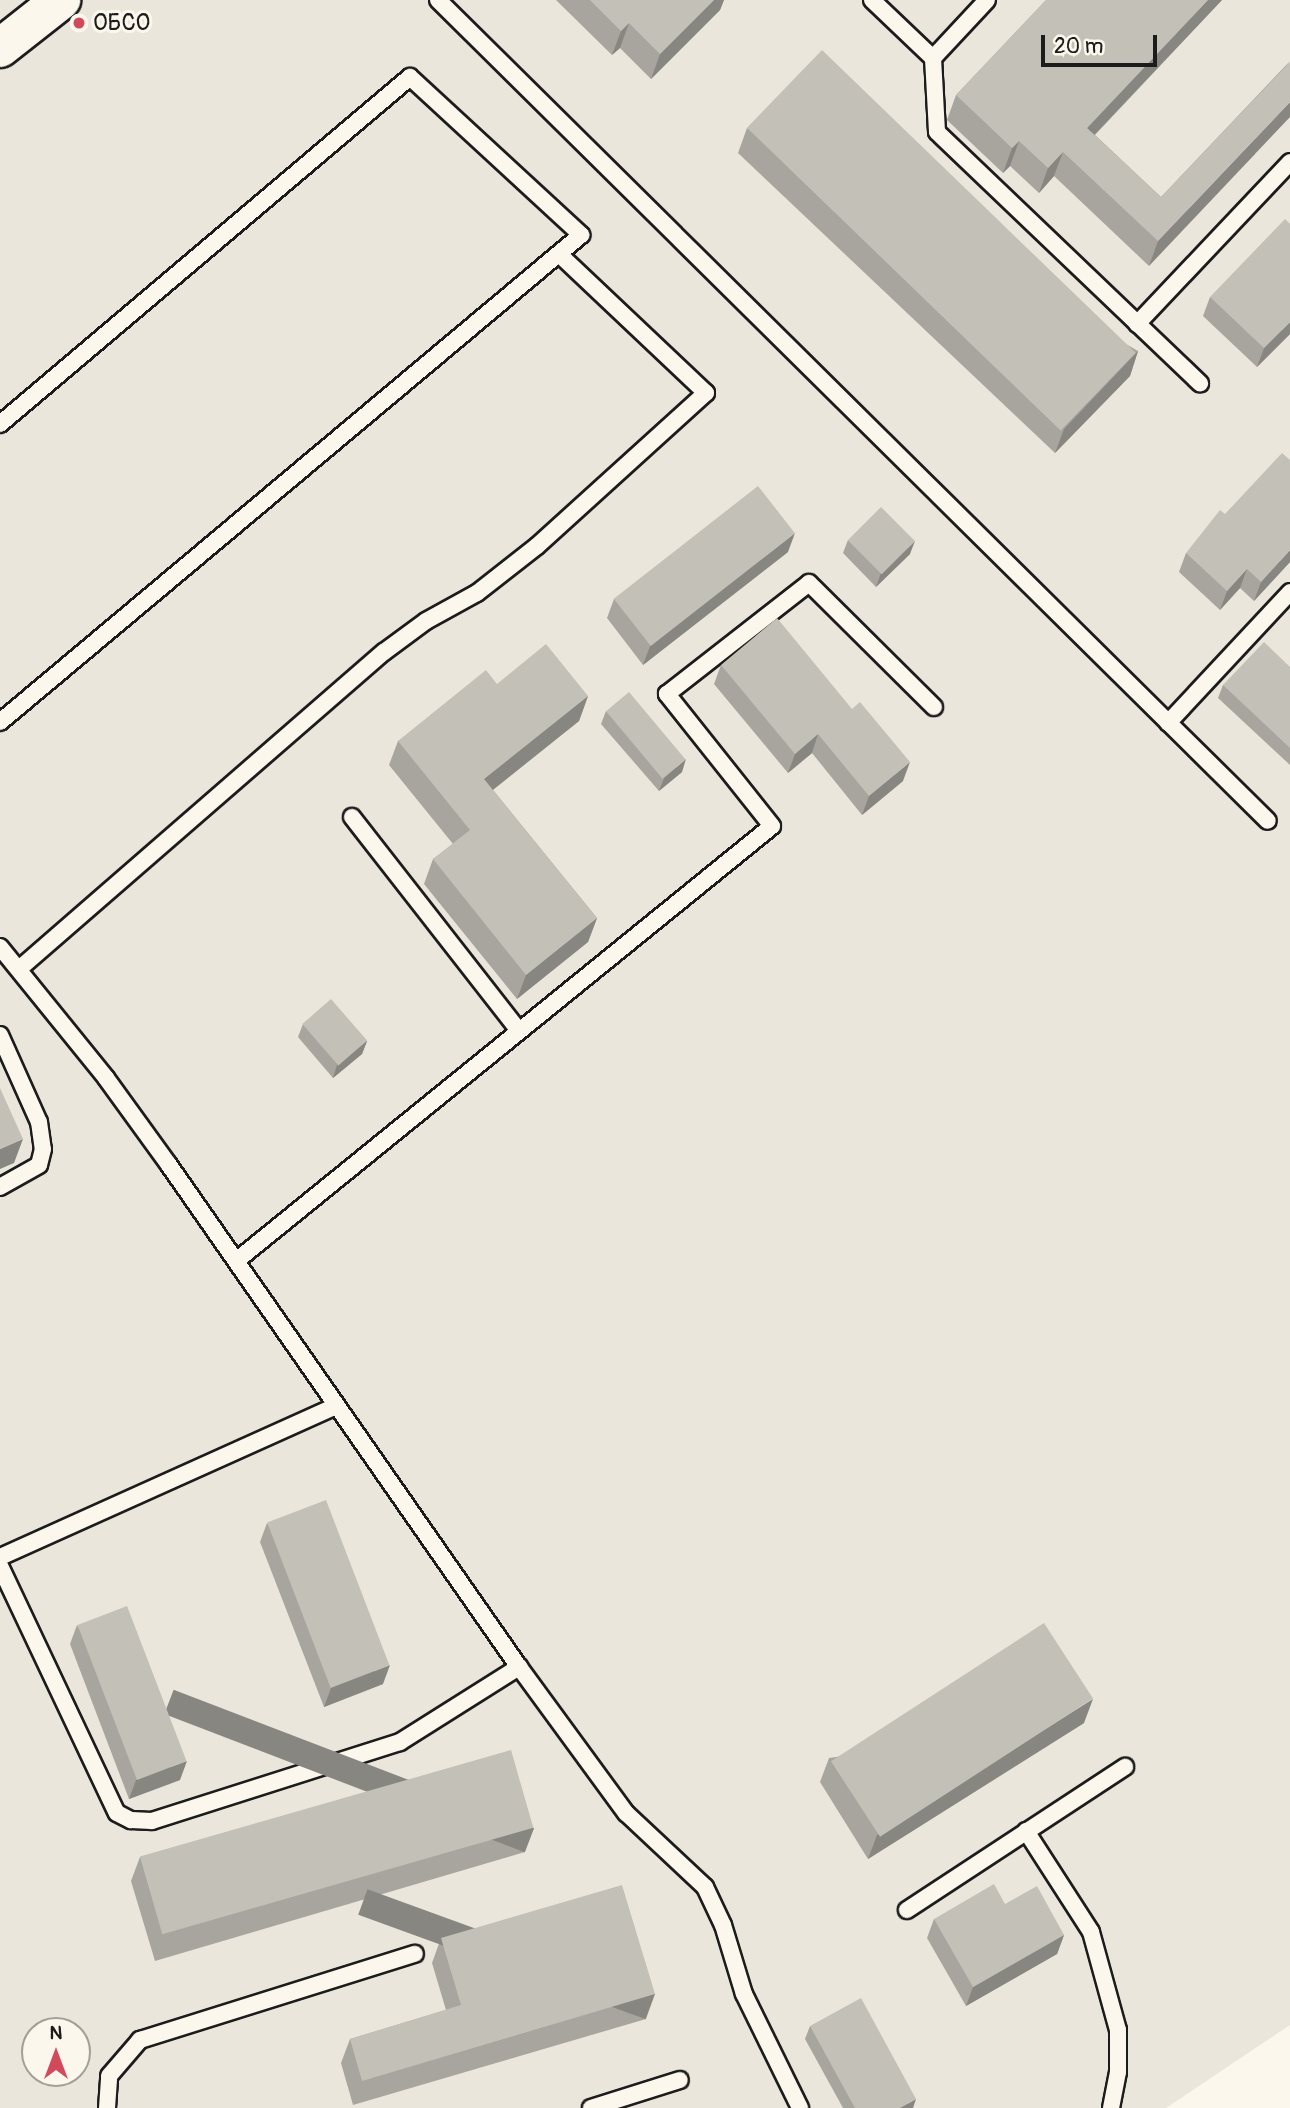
<!DOCTYPE html>
<html>
<head>
<meta charset="utf-8">
<style>
  body { margin:0 }
  #map { position:relative; width:1290px; height:2108px; overflow:hidden; background:#fbf7ec; font-family:Pangolin,sans-serif }
  div>[style] { position:absolute }
  .built>* { inset:0; background:#eae6dc }
  .roads { filter:drop-shadow(2px 0 #1c1c1c) drop-shadow(-2px 0 #1c1c1c) drop-shadow(0 2px #1c1c1c) drop-shadow(0 -2px #1c1c1c) }
  .service>* { height:16px; margin:-8px; padding:0 8px; transform-origin:8px; border-radius:8px; background:#fbf7ec }
  .tertiary>* { height:38px; margin:-19px; padding:0 19px; transform-origin:19px; border-radius:19px; background:#fbf7ec }
  .wall>* { inset:0; background:#a8a59e }
  .shaded-wall>* { inset:0; background:#888681; transform-origin:0 0 }
  .building>* { inset:0; background:#c3c0b8; transform-origin:0 0 }
  .dots>* { width:19px; height:19px; translate:-50% -50%; box-sizing:border-box; border:4px solid #fbf7ec; border-radius:50% }
  span { translate:-50% -50%; white-space:nowrap; text-align:center; line-height:1.15; -webkit-text-stroke:6px #fbf7ec; paint-order:stroke }
  .poi-label { font-size:23px; color:#1c1c1c }
  .left { translate:0 -50%; text-align:left }
  .north { position:absolute; left:21px; top:2017px; width:70px; height:70px; box-sizing:border-box; background:#fbf7ec; border:2px solid #a29f99; border-radius:50%; rotate:0deg; font-size:19px; font-weight:700; line-height:28px; text-align:center; color:#1c1c1c }
  .north::after { content:''; display:block; margin:auto; width:24px; height:32px; background:#d1495b; clip-path:polygon(50% 0,100% 100%,50% 72%,0 100%) }
  .scale { position:absolute; left:1041px; top:35px; width:116px; height:32px; box-sizing:border-box; border:4px solid #1c1c1c; border-top:0; padding-left:9px; font-size:21px; line-height:24px; white-space:nowrap; color:#1c1c1c; -webkit-text-stroke:5px #fbf7ec; paint-order:stroke }
</style>
</head>
<body>
<div id="map">
  <div class="built">
    <div style="clip-path:polygon(evenodd,0 0,1290px 0,1290px 2025px,1166px 2108px,0 2108px,0 0,35px 2031px,77px 2031px,77px 2073px,35px 2073px,35px 2031px)"></div>
  </div>
  <div class="roads">
    <div class="service">
      <div style="left:438px;top:0;width:1167px;rotate:44.69deg"></div>
      <div style="left:872px;top:0;width:84px;rotate:43.6deg"></div>
      <div style="left:933px;top:58px;width:74px;rotate:86.9deg"></div>
      <div style="left:937px;top:132px;width:364px;rotate:43.7deg"></div>
      <div style="left:933px;top:58px;width:79px;rotate:-47deg"></div>
      <div style="left:1137px;top:324px;width:223px;rotate:-46.6deg"></div>
      <div style="left:0;top:424px;width:537px;rotate:-40.24deg"></div>
      <div style="left:410px;top:77px;width:233px;rotate:42.7deg"></div>
      <div style="left:581px;top:235px;width:758px;rotate:140.03deg"></div>
      <div style="left:1168px;top:723px;width:179px;rotate:-47deg"></div>
      <div style="left:352px;top:817px;width:271px;rotate:52deg"></div>
      <div style="left:0;top:947px;width:169px;rotate:51deg"></div>
      <div style="left:106px;top:1078px;width:107px;rotate:54.1deg"></div>
      <div style="left:169px;top:1165px;width:612px;rotate:55.12deg"></div>
      <div style="left:519px;top:1667px;width:181px;rotate:53.8deg"></div>
      <div style="left:626px;top:1813px;width:108px;rotate:43.1deg"></div>
      <div style="left:705px;top:1887px;width:42px;rotate:64.7deg"></div>
      <div style="left:723px;top:1925px;width:72px;rotate:73.1deg"></div>
      <div style="left:744px;top:1994px;width:127px;rotate:63.8deg"></div>
      <div style="left:19px;top:969px;width:483px;rotate:-41deg"></div>
      <div style="left:384px;top:652px;width:52px;rotate:-36.4deg"></div>
      <div style="left:426px;top:621px;width:58px;rotate:-28.8deg"></div>
      <div style="left:477px;top:593px;width:76px;rotate:-38.1deg"></div>
      <div style="left:537px;top:546px;width:228px;rotate:-42.2deg"></div>
      <div style="left:706px;top:393px;width:202px;rotate:-136.6deg"></div>
      <div style="left:0;top:1035px;width:95px;rotate:65.9deg"></div>
      <div style="left:39px;top:1122px;width:27px;rotate:82deg"></div>
      <div style="left:43px;top:1149px;width:16px;rotate:104deg"></div>
      <div style="left:39px;top:1165px;width:45px;rotate:150.6deg"></div>
      <div style="left:236px;top:1261px;width:690px;rotate:-39.06deg"></div>
      <div style="left:772px;top:826px;width:169px;rotate:-128.5deg"></div>
      <div style="left:667px;top:694px;width:180px;rotate:-38deg"></div>
      <div style="left:809px;top:583px;width:176px;rotate:44.8deg"></div>
      <div style="left:0;top:1557px;width:368px;rotate:-24.2deg"></div>
      <div style="left:0;top:1566px;width:273px;rotate:64.7deg"></div>
      <div style="left:117px;top:1813px;width:16px;rotate:27deg"></div>
      <div style="left:131px;top:1820px;width:21px;rotate:3deg"></div>
      <div style="left:152px;top:1821px;width:260px;rotate:-17.7deg"></div>
      <div style="left:400px;top:1742px;width:141px;rotate:-32.2deg"></div>
      <div style="left:1026px;top:1831px;width:120px;rotate:57.2deg"></div>
      <div style="left:1091px;top:1932px;width:102px;rotate:74.6deg"></div>
      <div style="left:1118px;top:2030px;width:42px;rotate:90deg"></div>
      <div style="left:1118px;top:2072px;width:37px;rotate:101deg"></div>
      <div style="left:907px;top:1910px;width:261px;rotate:-33.3deg"></div>
      <div style="left:107px;top:2108px;width:32px;rotate:-86deg"></div>
      <div style="left:109px;top:2076px;width:48px;rotate:-49.3deg"></div>
      <div style="left:140px;top:2040px;width:288px;rotate:-17.4deg"></div>
      <div style="left:591px;top:2108px;width:93px;rotate:-17.5deg"></div>
    </div>
    <div class="tertiary">
      <div style="left:0;top:48px;width:78px;rotate:-38.2deg"></div>
    </div>
  </div>
  <div class="wall">
    <div style="clip-path:polygon(556px 0,724px 0,720px 10px,651px 79px,620px 48px,612px 55px)"></div>
    <div style="clip-path:polygon(1046px 0,1222px 0,1095px 135px,1161px 197px,1290px 61px,1149px 266px,1054px 176px,1039px 193px,1010px 166px,1003px 173px,947px 120px,956px 95px)"></div>
    <div style="clip-path:polygon(747px 128px,1138px 351px,1130px 376px,1055px 453px,738px 153px)"></div>
    <div style="clip-path:polygon(1210px 297px,1290px 334px,1257px 367px,1203px 316px)"></div>
    <div style="clip-path:polygon(848px 540px,910px 554px,876px 587px,843px 553px)"></div>
    <div style="clip-path:polygon(788px 552px,643px 665px,607px 618px,614px 599px)"></div>
    <div style="clip-path:polygon(1186px 553px,1290px 562px,1254px 601px,1240px 588px,1220px 610px,1179px 572px)"></div>
    <div style="clip-path:polygon(721px 665px,903px 781px,862px 815px,812px 753px,788px 773px,714px 684px)"></div>
    <div style="clip-path:polygon(1290px 667px,1290px 765px,1218px 698px,1223px 685px)"></div>
    <div style="clip-path:polygon(497px 684px,588px 696px,579px 721px,493px 790px,597px 918px,588px 942px,517px 999px,424px 884px,433px 859px,453px 844px,389px 765px,398px 741px)"></div>
    <div style="clip-path:polygon(606px 711px,682px 772px,659px 791px,601px 724px)"></div>
    <div style="clip-path:polygon(303px 1024px,367px 1041px,362px 1054px,333px 1078px,298px 1037px)"></div>
    <div style="clip-path:polygon(267px 1523px,383px 1684px,324px 1707px,260px 1542px)"></div>
    <div style="clip-path:polygon(77px 1625px,180px 1780px,129px 1799px,70px 1644px)"></div>
    <div style="clip-path:polygon(1084px 1723px,868px 1859px,820px 1782px,829px 1758px)"></div>
    <div style="clip-path:polygon(534px 1828px,525px 1852px,155px 1961px,131px 1881px,140px 1857px)"></div>
    <div style="clip-path:polygon(1005px 1904px,1064px 1935px,1057px 1954px,966px 2006px,927px 1938px,934px 1919px)"></div>
    <div style="clip-path:polygon(441px 1938px,646px 2019px,353px 2105px,341px 2063px,350px 2039px,446px 2010px,432px 1963px)"></div>
    <div style="clip-path:polygon(810px 2026px,913px 2108px,843px 2108px,805px 2039px)"></div>
  </div>
  <div class="shaded-wall">
    <div style="clip-path:polygon(714px 0,724px 0,720px 10px,651px 79px,660px 54px)"></div>
    <div style="clip-path:polygon(1208px 0,1222px 0,1078px 152px,1087px 128px)"></div>
    <div style="clip-path:polygon(629px 23px,620px 48px,612px 55px,621px 31px)"></div>
    <div style="clip-path:polygon(1290px 102px,1290px 117px,1149px 266px,1158px 241px)"></div>
    <div style="clip-path:polygon(1019px 141px,1010px 166px,1003px 173px,1012px 148px)"></div>
    <div style="clip-path:polygon(1063px 152px,1054px 176px,1039px 193px,1048px 168px)"></div>
    <div style="clip-path:polygon(1290px 322px,1290px 334px,1257px 367px,1264px 348px)"></div>
    <div style="clip-path:polygon(1138px 351px,1130px 376px,1055px 453px,1064px 429px)"></div>
    <div style="clip-path:polygon(795px 533px,788px 552px,643px 665px,650px 646px)"></div>
    <div style="clip-path:polygon(915px 541px,910px 554px,876px 587px,881px 573px)"></div>
    <div style="clip-path:polygon(1290px 550px,1290px 562px,1254px 601px,1261px 582px)"></div>
    <div style="clip-path:polygon(1247px 569px,1240px 588px,1220px 610px,1227px 591px)"></div>
    <div style="clip-path:polygon(588px 696px,579px 721px,475px 804px,484px 779px)"></div>
    <div style="clip-path:polygon(818px 734px,812px 753px,788px 773px,795px 754px)"></div>
    <div style="clip-path:polygon(686px 759px,682px 772px,659px 791px,664px 778px)"></div>
    <div style="clip-path:polygon(910px 762px,903px 781px,862px 815px,869px 796px)"></div>
    <div style="clip-path:polygon(597px 918px,588px 942px,517px 999px,526px 975px)"></div>
    <div style="clip-path:polygon(367px 1041px,362px 1054px,333px 1078px,337px 1065px)"></div>
    <div style="clip-path:polygon(23px 1139px,14px 1163px,0 1169px,0 1149px)"></div>
    <div style="clip-path:polygon(390px 1665px,383px 1684px,324px 1707px,331px 1688px)"></div>
    <div style="clip-path:polygon(1093px 1699px,1084px 1723px,868px 1859px,877px 1835px)"></div>
    <div style="clip-path:polygon(187px 1761px,180px 1780px,129px 1799px,136px 1780px)"></div>
    <div style="left:534px;top:1828px;width:26px;height:386px;rotate:111deg"></div>
    <div style="clip-path:polygon(1064px 1935px,1057px 1954px,966px 2006px,973px 1987px)"></div>
    <div style="left:655px;top:1994px;width:27px;height:306px;rotate:110deg"></div>
    <div style="clip-path:polygon(916px 2099px,913px 2108px,900px 2108px)"></div>
  </div>
  <div class="building">
    <div style="clip-path:polygon(590px 0,714px 0,660px 54px,629px 23px,621px 31px)"></div>
    <div style="clip-path:polygon(1046px 0,1208px 0,1087px 128px,1161px 197px,1290px 62px,1290px 102px,1158px 241px,1063px 152px,1048px 168px,1019px 141px,1012px 148px,956px 95px)"></div>
    <div style="left:822px;top:50px;width:436px;height:108px;rotate:44deg"></div>
    <div style="clip-path:polygon(1285px 219px,1290px 224px,1290px 322px,1264px 348px,1210px 297px)"></div>
    <div style="clip-path:polygon(1282px 453px,1290px 460px,1290px 550px,1261px 582px,1247px 569px,1227px 591px,1186px 553px,1220px 510px,1225px 514px)"></div>
    <div style="left:758px;top:486px;width:60px;height:183px;rotate:52deg"></div>
    <div style="left:881px;top:507px;width:48px;height:47px;rotate:45deg"></div>
    <div style="clip-path:polygon(777px 618px,852px 709px,860px 702px,910px 762px,869px 796px,818px 734px,795px 754px,721px 665px)"></div>
    <div style="clip-path:polygon(1264px 642px,1290px 667px,1290px 748px,1223px 685px)"></div>
    <div style="clip-path:polygon(546px 644px,588px 696px,484px 779px,597px 918px,526px 975px,433px 859px,470px 830px,398px 741px,486px 670px,497px 684px)"></div>
    <div style="left:629px;top:692px;width:88px;height:30px;rotate:50deg"></div>
    <div style="left:331px;top:999px;width:55px;height:38px;rotate:49deg"></div>
    <div style="clip-path:polygon(0 1088px,23px 1139px,0 1149px)"></div>
    <div style="left:326px;top:1500px;width:177px;height:63px;rotate:69deg"></div>
    <div style="left:127px;top:1606px;width:166px;height:53px;rotate:69deg"></div>
    <div style="left:1044px;top:1623px;width:90px;height:254px;rotate:57deg"></div>
    <div style="left:511px;top:1750px;width:81px;height:386px;rotate:74deg"></div>
    <div style="clip-path:polygon(994px 1884px,1005px 1904px,1037px 1886px,1064px 1935px,973px 1987px,934px 1919px)"></div>
    <div style="clip-path:polygon(622px 1885px,655px 1994px,362px 2081px,350px 2039px,461px 2005px,441px 1938px)"></div>
    <div style="clip-path:polygon(861px 1998px,916px 2099px,900px 2108px,855px 2108px,810px 2026px)"></div>
  </div>
  <div class="dots">
    <div style="left:79px;top:23px;background:#d1495b"></div>
  </div>
  <div class="poi-label">
    <span class="left" style="left:93px;top:23px">ОБСО</span>
  </div>
  <div class="north">N</div>
  <div class="scale">20 m</div>
</div>
</body>
</html>
